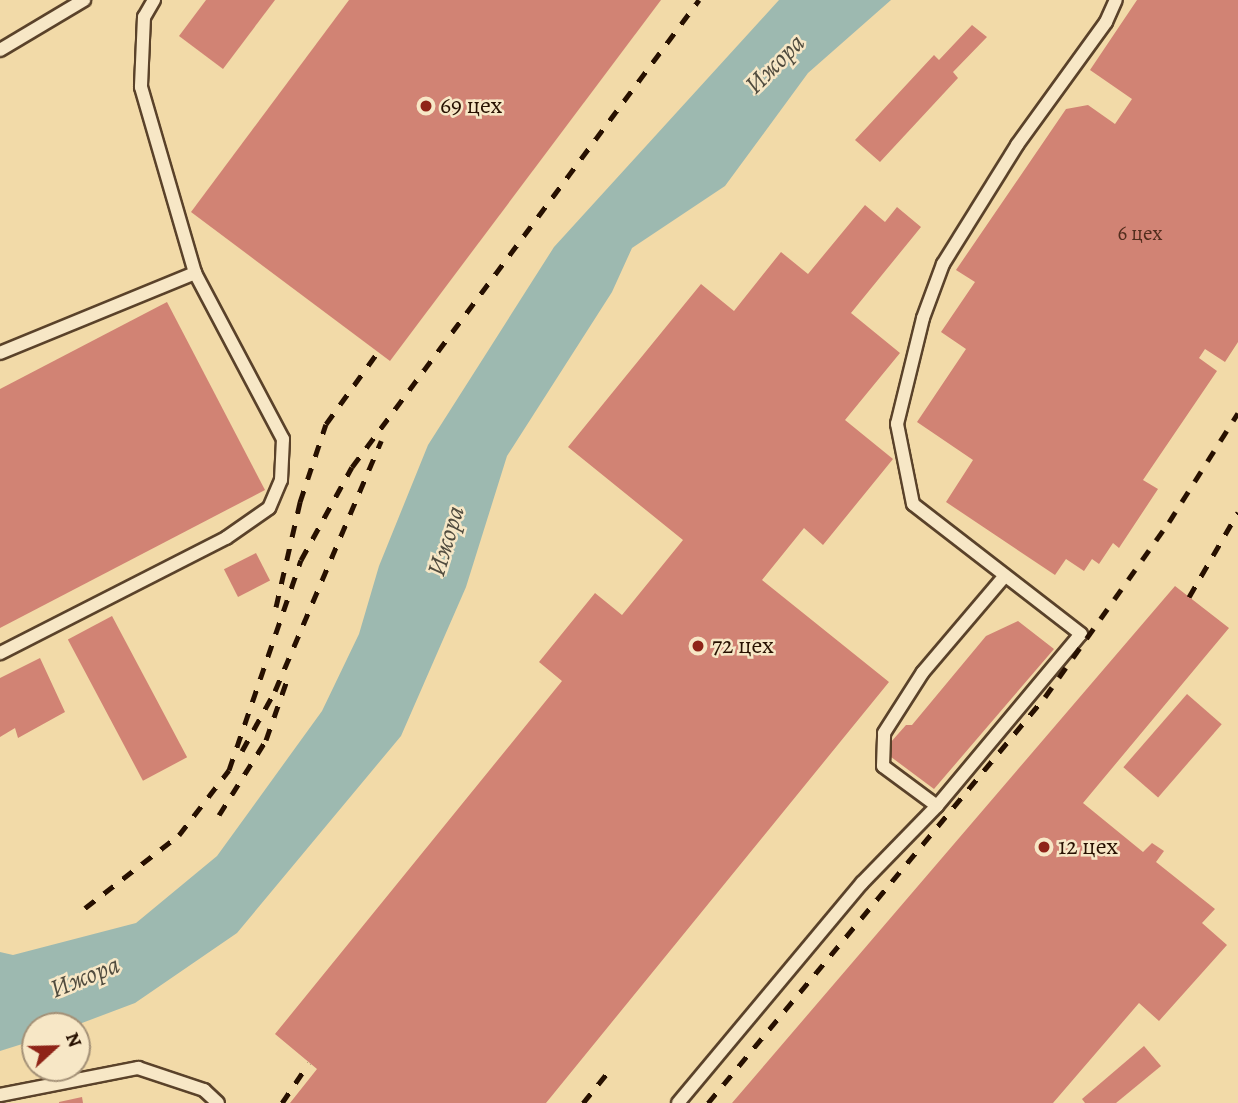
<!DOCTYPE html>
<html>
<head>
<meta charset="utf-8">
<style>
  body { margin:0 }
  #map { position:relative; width:1238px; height:1103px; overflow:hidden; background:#f2daa8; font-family:Alegreya,serif }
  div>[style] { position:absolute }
  .water>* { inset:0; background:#9db9b0 }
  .building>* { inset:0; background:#d18374; transform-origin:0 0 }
  .roads { filter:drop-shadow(2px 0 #5a422a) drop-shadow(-2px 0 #5a422a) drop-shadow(0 2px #5a422a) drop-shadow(0 -2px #5a422a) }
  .lane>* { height:12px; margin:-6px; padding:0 6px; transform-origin:6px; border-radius:6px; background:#f7e7c6 }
  .rail>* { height:5px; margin-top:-2.5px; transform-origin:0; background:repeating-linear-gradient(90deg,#271000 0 12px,transparent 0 24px) }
  .dots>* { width:19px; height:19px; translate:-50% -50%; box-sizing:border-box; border:4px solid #f7e7c6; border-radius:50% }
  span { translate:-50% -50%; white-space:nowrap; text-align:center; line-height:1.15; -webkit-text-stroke:5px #f7e7c6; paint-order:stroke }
  .number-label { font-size:21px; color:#522d1d }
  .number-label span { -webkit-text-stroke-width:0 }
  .poi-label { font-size:24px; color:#271000 }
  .left { translate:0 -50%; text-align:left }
  .water-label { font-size:26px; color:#504b3e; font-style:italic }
  .north { position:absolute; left:21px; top:1012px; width:70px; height:70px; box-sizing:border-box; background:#f7e7c6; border:2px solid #a49177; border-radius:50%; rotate:68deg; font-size:19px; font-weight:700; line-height:28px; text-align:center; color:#271000 }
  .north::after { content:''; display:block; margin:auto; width:24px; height:32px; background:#8f2418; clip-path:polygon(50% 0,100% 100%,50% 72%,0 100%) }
</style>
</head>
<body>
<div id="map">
  <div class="water">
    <div style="clip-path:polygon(779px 0,891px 0,808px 73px,725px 186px,632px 248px,612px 292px,507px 456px,466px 587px,401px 736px,237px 933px,135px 1003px,74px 1026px,35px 1026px,35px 1040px,0 1051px,0 952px,13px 955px,136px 923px,217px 856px,322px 711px,359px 634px,379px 566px,428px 445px,554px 247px)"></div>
  </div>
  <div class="building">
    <div style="clip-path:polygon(206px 0,275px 0,223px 69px,179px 36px)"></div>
    <div style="clip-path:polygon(349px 0,661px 0,390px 361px,191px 212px)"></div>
    <div style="clip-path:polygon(1137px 0,1238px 0,1238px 342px,1225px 362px,1205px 349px,1199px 358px,1217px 371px,1143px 480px,1158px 489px,1119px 548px,1113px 543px,1099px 564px,1092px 559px,1084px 571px,1066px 559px,1055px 575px,946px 502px,973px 460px,917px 422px,966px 349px,941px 332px,975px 282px,956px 270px,1066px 109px,1088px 105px,1115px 124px,1132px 99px,1090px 70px)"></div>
    <div style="clip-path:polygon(972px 25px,987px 37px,953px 72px,958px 78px,880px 162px,855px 140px,934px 55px,939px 60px)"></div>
    <div style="clip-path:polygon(865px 205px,885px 222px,897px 207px,921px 227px,851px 313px,900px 353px,845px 420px,893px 459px,823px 545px,804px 528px,762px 580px,889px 682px,546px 1103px,290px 1103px,317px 1069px,275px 1034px,562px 681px,539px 662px,595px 593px,622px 615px,683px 540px,568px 447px,701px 284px,734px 311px,781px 252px,808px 274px)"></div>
    <div style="clip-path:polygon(167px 302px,265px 490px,0 628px,0 389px)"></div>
    <div style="left:256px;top:553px;width:31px;height:36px;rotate:63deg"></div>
    <div style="clip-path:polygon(1175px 586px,1229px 628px,1083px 803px,1143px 852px,1152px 843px,1164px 851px,1156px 862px,1215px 909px,1202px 923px,1227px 945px,1159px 1021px,1139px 1003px,1053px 1103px,732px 1103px)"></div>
    <div style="left:112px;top:616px;width:160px;height:50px;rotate:62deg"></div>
    <div style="clip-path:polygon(1018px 621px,1054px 649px,934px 789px,883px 751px,906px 725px,912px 725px,986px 636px)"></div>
    <div style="clip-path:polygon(40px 658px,65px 712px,18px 738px,15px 728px,0 737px,0 678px)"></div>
    <div style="left:1187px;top:694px;width:46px;height:97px;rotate:41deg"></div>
    <div style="clip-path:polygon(1144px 1046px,1161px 1066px,1116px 1103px,1085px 1103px,1082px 1099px)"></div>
    <div style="clip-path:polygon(82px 1097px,83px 1103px,59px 1103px,59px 1102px)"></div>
  </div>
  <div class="roads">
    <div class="lane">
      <div style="left:154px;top:0;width:20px;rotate:120deg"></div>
      <div style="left:144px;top:17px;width:70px;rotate:92.5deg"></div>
      <div style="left:141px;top:87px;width:194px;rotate:73.8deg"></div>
      <div style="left:0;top:50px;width:98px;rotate:-30.8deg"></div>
      <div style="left:0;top:353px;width:211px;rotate:-22.3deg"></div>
      <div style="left:195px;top:273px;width:188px;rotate:62.1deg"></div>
      <div style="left:283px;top:439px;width:41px;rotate:92.8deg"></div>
      <div style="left:281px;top:480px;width:30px;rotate:113deg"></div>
      <div style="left:269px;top:508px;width:52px;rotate:145.1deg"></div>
      <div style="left:226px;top:538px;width:254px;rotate:153deg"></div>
      <div style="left:937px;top:806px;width:67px;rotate:-143.5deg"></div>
      <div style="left:883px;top:766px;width:33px;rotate:-88deg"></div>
      <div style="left:884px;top:733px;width:72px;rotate:-57.4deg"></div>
      <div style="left:923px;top:672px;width:123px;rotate:-49.6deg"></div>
      <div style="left:0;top:1095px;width:141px;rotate:-11.1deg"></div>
      <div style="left:138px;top:1068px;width:70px;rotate:18.4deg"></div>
      <div style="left:204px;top:1090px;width:19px;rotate:43deg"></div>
      <div style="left:678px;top:1103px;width:287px;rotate:-50.1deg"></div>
      <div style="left:862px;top:883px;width:107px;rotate:-45.8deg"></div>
      <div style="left:937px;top:806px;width:224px;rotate:-50.1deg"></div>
      <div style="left:1081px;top:634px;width:212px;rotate:-142.3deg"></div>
      <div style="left:913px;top:504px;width:82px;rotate:-101.3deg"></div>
      <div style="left:897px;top:424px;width:109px;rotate:-76.2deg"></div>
      <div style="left:923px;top:318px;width:58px;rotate:-69.7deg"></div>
      <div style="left:943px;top:264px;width:140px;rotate:-58.1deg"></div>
      <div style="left:1017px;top:145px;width:152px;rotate:-54.1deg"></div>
      <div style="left:1106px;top:22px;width:24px;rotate:-66deg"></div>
    </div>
  </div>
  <div class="rail">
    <div style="left:1189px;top:597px;width:98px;rotate:-60deg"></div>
    <div style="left:276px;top:607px;width:108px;rotate:-77.1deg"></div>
    <div style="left:300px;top:502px;width:82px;rotate:-71.6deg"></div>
    <div style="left:326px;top:424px;width:89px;rotate:-54.2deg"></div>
    <div style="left:242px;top:751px;width:68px;rotate:-61.2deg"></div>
    <div style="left:275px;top:691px;width:272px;rotate:-67deg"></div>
    <div style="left:219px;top:815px;width:89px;rotate:-57.9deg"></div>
    <div style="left:266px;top:740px;width:64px;rotate:-70.7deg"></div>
    <div style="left:85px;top:908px;width:119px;rotate:-37.8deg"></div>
    <div style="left:179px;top:835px;width:82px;rotate:-52.4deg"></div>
    <div style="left:229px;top:770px;width:222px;rotate:-71.1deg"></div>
    <div style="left:301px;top:560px;width:106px;rotate:-61.3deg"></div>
    <div style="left:352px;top:467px;width:582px;rotate:-53.39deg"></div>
    <div style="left:282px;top:1103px;width:48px;rotate:-56deg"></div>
    <div style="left:583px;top:1103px;width:40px;rotate:-51deg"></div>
    <div style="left:708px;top:1103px;width:528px;rotate:-50.31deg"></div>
    <div style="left:1045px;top:697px;width:214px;rotate:-54.7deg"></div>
    <div style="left:1169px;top:522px;width:129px;rotate:-57.7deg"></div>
  </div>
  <div class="dots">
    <div style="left:426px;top:106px;background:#8f2418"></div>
    <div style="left:698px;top:646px;background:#8f2418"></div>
    <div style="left:1044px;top:847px;background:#8f2418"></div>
  </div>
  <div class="number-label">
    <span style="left:1140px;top:233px">6 цех</span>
  </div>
  <div class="poi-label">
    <span class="left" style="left:440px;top:106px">69 цех</span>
    <span class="left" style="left:712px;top:646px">72 цех</span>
    <span class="left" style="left:1058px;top:847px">12 цех</span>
  </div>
  <div class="water-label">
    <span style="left:775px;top:64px;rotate:-45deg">Ижора</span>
    <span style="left:446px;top:541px;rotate:-73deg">Ижора</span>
    <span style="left:85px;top:977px;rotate:-22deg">Ижора</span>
  </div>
  <div class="north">N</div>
</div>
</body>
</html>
